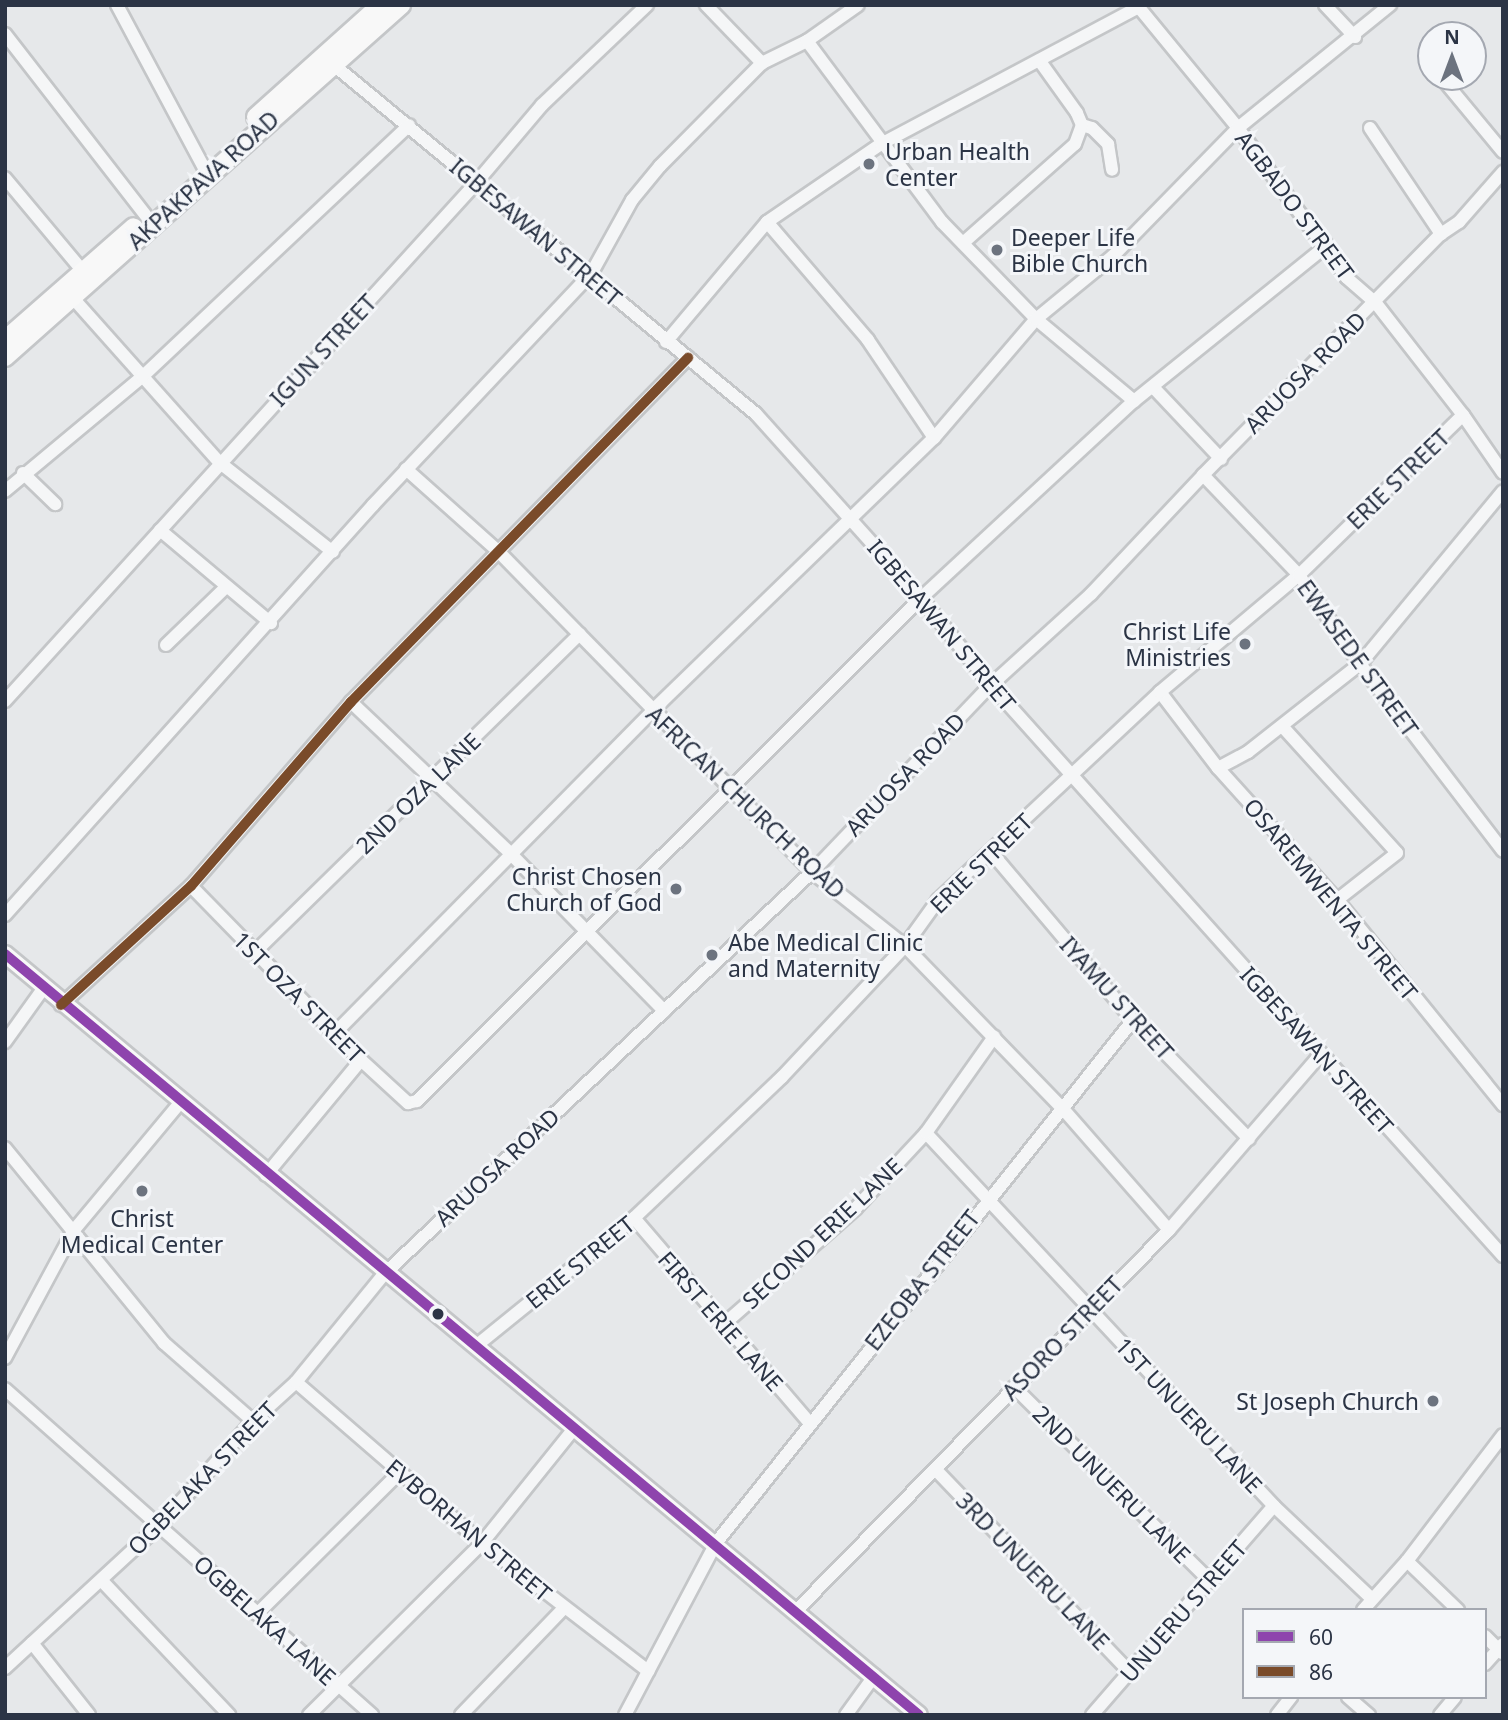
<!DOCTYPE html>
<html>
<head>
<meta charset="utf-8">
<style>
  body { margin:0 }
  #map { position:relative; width:1508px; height:1720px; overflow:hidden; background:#e6e8ea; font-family:"Noto Sans",sans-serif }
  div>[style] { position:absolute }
  .roads { filter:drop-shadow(2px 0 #c4c6c8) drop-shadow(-2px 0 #c4c6c8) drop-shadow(0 2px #c4c6c8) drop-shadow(0 -2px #c4c6c8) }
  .minor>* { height:12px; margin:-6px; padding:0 6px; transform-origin:6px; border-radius:6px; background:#f5f6f7 }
  .major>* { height:16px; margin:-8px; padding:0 8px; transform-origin:8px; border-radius:8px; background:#f8f8f8 }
  .highway>* { height:18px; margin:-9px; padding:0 9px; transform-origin:9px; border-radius:9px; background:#f8f8f8 }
  .bus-1>* { height:10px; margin:-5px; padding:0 5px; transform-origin:5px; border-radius:5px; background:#8e44ad }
  .bus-2>* { height:10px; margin:-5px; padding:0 5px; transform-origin:5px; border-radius:5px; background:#7a4b2a }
  .dots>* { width:19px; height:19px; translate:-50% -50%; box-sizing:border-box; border:4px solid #f4f6f9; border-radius:50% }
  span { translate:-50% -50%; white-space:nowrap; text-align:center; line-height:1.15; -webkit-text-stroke:6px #f4f6f9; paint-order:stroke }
  .poi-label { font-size:23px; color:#2b3445 }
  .left { translate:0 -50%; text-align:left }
  .right { translate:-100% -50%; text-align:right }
  .street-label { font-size:23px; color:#2b3445 }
  .frame { position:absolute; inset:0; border:7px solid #2b3445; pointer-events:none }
  .legend { position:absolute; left:1242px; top:1608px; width:245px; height:91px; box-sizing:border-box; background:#f4f6f9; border:2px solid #a4a8b1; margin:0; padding:9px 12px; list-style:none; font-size:21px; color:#2b3445 }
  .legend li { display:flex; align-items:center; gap:14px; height:35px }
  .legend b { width:35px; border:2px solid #a4a8b1 }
  .north { position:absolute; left:1417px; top:21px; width:70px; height:70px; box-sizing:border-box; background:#f4f6f9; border:2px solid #a4a8b1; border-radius:50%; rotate:0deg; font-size:19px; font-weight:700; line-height:28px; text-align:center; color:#2b3445 }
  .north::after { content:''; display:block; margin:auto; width:24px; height:32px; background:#6c737f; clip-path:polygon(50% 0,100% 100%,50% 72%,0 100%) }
</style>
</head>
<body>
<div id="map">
  <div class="roads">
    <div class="minor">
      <div style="left:117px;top:5px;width:183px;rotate:61.9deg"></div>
      <div style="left:706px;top:5px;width:81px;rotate:46deg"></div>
      <div style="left:1137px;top:5px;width:159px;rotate:50.6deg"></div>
      <div style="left:1238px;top:128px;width:185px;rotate:54deg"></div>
      <div style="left:1347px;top:278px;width:37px;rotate:41deg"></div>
      <div style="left:1375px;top:302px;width:143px;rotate:52.1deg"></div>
      <div style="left:1463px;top:415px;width:70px;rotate:55.4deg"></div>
      <div style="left:1325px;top:5px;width:44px;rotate:46.8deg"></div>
      <div style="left:5px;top:34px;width:230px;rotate:52.2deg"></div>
      <div style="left:807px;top:41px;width:226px;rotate:53.3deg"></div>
      <div style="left:942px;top:222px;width:135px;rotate:45.9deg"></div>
      <div style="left:1036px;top:319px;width:128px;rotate:39.9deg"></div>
      <div style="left:1426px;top:56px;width:9px;rotate:58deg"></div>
      <div style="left:329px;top:61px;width:554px;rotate:39.58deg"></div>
      <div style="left:756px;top:414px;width:247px;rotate:48.1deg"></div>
      <div style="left:921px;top:598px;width:112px;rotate:51.2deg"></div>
      <div style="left:991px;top:685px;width:767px;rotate:48.12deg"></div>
      <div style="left:1441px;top:77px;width:97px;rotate:50.4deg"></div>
      <div style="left:1082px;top:125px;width:10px;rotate:17deg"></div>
      <div style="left:1092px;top:128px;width:23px;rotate:45deg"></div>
      <div style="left:1108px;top:144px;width:26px;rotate:81deg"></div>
      <div style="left:1370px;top:128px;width:128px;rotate:56.2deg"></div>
      <div style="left:5px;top:178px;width:120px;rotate:50.1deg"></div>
      <div style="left:767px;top:222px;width:155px;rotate:49.4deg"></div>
      <div style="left:868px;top:340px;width:118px;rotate:56deg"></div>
      <div style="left:963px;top:243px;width:149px;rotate:-41.5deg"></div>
      <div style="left:1075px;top:144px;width:20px;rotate:-70deg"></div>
      <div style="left:1082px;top:125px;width:13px;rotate:-113deg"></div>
      <div style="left:1077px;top:113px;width:65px;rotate:-125.6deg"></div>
      <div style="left:72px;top:297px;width:221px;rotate:48.3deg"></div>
      <div style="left:219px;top:462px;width:145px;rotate:38.3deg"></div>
      <div style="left:666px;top:342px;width:157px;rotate:-49.9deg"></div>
      <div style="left:767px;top:222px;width:138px;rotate:-34.4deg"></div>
      <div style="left:881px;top:144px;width:292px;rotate:-28deg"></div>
      <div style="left:1153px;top:387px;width:99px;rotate:46.6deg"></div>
      <div style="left:406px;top:469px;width:122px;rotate:41.7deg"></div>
      <div style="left:497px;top:550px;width:450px;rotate:45.6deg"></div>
      <div style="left:812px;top:872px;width:119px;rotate:38.5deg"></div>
      <div style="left:905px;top:946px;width:228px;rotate:45.9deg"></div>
      <div style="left:1064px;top:1110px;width:159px;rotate:48.8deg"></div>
      <div style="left:23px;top:473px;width:45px;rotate:44.1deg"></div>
      <div style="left:1203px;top:475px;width:139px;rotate:46.2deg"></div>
      <div style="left:1299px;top:575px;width:108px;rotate:55.6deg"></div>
      <div style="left:1360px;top:664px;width:235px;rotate:52.6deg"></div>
      <div style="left:5px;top:491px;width:178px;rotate:-39.8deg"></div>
      <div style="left:142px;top:377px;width:367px;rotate:-43.3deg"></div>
      <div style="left:160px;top:530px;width:145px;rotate:40deg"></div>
      <div style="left:166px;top:645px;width:82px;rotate:-44deg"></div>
      <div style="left:1160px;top:692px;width:96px;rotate:52.7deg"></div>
      <div style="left:1218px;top:768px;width:178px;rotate:48deg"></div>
      <div style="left:1337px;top:900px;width:264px;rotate:51deg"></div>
      <div style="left:5px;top:701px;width:700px;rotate:-47.72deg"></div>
      <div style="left:476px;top:183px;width:102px;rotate:-49.8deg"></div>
      <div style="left:542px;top:105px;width:145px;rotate:-43.6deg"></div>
      <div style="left:351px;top:702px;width:222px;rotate:43.5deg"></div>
      <div style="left:512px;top:855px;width:218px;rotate:45.7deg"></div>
      <div style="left:1282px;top:726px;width:171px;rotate:47.8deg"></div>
      <div style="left:1397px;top:853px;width:76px;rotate:141.9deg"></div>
      <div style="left:1218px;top:768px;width:34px;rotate:-28deg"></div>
      <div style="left:1248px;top:752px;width:142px;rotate:-38.2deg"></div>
      <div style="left:1360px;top:664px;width:224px;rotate:-50.4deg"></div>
      <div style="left:991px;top:852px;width:220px;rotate:49.8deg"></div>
      <div style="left:1133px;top:1020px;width:166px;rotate:45.7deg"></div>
      <div style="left:191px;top:886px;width:243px;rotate:45.7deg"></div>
      <div style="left:361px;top:1060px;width:64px;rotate:42.5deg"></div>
      <div style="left:408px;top:1103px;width:9px;rotate:-13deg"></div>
      <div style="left:417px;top:1101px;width:712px;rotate:-44.94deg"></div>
      <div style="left:921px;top:598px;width:290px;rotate:-42.8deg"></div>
      <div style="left:1134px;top:401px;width:248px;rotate:-38.9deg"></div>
      <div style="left:5px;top:915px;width:551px;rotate:-48.09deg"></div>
      <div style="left:373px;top:505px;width:318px;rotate:-46.7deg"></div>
      <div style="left:591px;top:274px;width:85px;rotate:-61deg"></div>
      <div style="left:632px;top:200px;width:44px;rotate:-50.5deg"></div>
      <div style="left:660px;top:166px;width:145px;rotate:-45.3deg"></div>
      <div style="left:762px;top:63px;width:50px;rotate:-26.1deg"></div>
      <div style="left:807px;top:41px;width:62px;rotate:-35.2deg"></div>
      <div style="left:256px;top:951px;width:453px;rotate:-44.4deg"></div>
      <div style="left:61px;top:1005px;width:176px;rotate:-42.5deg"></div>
      <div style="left:191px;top:886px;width:244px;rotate:-49deg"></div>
      <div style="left:351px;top:702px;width:482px;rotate:-45.6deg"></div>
      <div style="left:334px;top:1034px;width:452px;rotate:-45.4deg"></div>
      <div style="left:651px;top:712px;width:394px;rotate:-44.1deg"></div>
      <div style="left:934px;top:438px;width:157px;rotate:-49.4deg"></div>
      <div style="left:1036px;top:319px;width:99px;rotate:-39.3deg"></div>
      <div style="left:1113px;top:256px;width:179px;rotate:-45.7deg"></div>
      <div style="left:1238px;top:128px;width:196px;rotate:-39deg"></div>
      <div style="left:5px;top:1042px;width:65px;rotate:-54.4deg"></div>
      <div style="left:926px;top:1133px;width:510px;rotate:46.99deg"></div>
      <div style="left:1274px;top:1506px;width:135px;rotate:43.5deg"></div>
      <div style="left:5px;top:1148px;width:252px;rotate:50.8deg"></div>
      <div style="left:164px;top:1343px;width:118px;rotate:41.2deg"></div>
      <div style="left:266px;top:1175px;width:149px;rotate:-50.4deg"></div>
      <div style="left:634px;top:1218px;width:270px;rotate:49.4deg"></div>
      <div style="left:723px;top:1325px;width:177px;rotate:-41.3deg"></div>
      <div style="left:856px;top:1208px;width:103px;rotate:-47deg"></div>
      <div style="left:926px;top:1133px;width:118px;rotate:-54.7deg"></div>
      <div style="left:476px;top:1346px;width:203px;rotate:-39deg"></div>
      <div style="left:634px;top:1218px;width:204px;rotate:-43.6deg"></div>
      <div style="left:782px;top:1077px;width:180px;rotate:-46.8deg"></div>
      <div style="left:905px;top:946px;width:57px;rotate:-54.3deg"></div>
      <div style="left:938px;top:900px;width:304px;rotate:-43.1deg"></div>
      <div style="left:1160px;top:692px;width:182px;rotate:-40.1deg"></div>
      <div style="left:1299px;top:575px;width:229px;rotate:-44.3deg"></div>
      <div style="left:5px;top:1358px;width:145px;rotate:-61.7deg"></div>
      <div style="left:74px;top:1230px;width:165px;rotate:-50.2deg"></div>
      <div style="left:296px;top:1382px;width:246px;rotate:40.9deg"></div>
      <div style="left:482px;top:1543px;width:210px;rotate:37.6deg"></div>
      <div style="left:1014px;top:1387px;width:276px;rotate:44.7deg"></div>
      <div style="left:5px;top:1389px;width:491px;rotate:41.6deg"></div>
      <div style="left:936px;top:1470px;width:280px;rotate:46.2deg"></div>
      <div style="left:1407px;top:1561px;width:71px;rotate:43.9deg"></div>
      <div style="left:102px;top:1581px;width:185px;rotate:46.5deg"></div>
      <div style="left:1363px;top:1610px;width:66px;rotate:-48.1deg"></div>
      <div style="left:1407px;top:1561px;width:158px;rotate:-52.7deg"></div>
      <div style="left:794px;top:1613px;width:536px;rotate:-45.6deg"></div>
      <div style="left:1169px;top:1230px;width:231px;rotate:-49.2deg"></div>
      <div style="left:257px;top:1614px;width:202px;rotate:-44.8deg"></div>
      <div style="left:1485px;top:1636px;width:24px;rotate:45deg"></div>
      <div style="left:32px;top:1643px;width:92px;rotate:51.6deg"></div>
      <div style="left:1485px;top:1664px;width:27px;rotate:-48deg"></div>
      <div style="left:5px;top:1668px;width:209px;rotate:-42.7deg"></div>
      <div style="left:159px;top:1526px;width:141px;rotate:-48.2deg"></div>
      <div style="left:253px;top:1421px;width:58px;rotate:-42.2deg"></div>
      <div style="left:296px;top:1382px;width:139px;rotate:-50.8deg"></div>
      <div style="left:384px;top:1274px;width:587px;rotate:-43.21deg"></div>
      <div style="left:812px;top:872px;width:259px;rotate:-46.3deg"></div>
      <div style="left:991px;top:685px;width:135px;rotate:-42.3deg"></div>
      <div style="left:1091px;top:594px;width:163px;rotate:-46.7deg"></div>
      <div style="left:1203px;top:475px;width:339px;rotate:-45.4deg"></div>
      <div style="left:1441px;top:234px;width:22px;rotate:-34deg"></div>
      <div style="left:1459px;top:222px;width:67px;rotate:-48.7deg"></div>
      <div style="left:1348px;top:1697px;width:28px;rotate:41deg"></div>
      <div style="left:309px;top:1715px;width:244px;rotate:-44.8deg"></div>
      <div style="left:482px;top:1543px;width:145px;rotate:-51.2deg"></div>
      <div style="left:461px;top:1715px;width:149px;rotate:-46.1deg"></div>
      <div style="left:625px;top:1715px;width:195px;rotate:-62.1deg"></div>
      <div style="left:716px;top:1543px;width:669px;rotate:-51.43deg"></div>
      <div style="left:846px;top:1715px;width:49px;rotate:-54.1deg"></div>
      <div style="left:1092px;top:1715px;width:277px;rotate:-49deg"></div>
      <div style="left:1277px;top:1715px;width:23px;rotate:-52deg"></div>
      <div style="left:1440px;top:1715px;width:23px;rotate:-50deg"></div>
    </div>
    <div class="major">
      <div style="left:5px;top:954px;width:1189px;rotate:39.78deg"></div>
    </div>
    <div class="highway">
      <div style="left:256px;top:117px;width:168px;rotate:-41.9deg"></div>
      <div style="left:5px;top:340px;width:171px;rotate:-41.2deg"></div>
      <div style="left:5px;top:357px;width:530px;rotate:-41.63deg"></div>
    </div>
  </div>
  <div class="bus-1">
    <div style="left:5px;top:954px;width:1189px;rotate:39.78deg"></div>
  </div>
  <div class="bus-2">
    <div style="left:61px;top:1005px;width:176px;rotate:-42.5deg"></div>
    <div style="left:191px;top:886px;width:244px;rotate:-49deg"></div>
    <div style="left:351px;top:702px;width:482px;rotate:-45.6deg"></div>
  </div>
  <div class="dots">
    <div style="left:869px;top:164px;background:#6c737f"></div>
    <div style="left:997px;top:250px;background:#6c737f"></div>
    <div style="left:1245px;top:644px;background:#6c737f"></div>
    <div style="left:676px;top:889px;background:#6c737f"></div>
    <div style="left:712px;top:955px;background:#6c737f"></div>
    <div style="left:142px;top:1191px;background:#6c737f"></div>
    <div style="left:438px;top:1314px;background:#2b3445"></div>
    <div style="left:1433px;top:1401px;background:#6c737f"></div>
  </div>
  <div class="poi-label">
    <span class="left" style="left:885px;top:164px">Urban Health<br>Center</span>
    <span class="left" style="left:1011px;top:250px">Deeper Life<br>Bible Church</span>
    <span class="right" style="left:1231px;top:644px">Christ Life<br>Ministries</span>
    <span class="right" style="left:662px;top:889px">Christ Chosen<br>Church of God</span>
    <span class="left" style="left:728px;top:955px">Abe Medical Clinic<br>and Maternity</span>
    <span style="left:142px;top:1231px">Christ<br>Medical Center</span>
    <span class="right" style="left:1419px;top:1401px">St Joseph Church</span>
  </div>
  <div class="street-label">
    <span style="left:203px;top:180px;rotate:-42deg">AKPAKPAVA ROAD</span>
    <span style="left:1295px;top:205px;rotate:53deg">AGBADO STREET</span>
    <span style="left:536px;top:232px;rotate:40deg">IGBESAWAN STREET</span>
    <span style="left:323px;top:350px;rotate:-47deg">IGUN STREET</span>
    <span style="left:1305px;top:372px;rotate:-45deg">ARUOSA ROAD</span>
    <span style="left:1398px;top:479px;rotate:-44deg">ERIE STREET</span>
    <span style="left:942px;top:625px;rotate:50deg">IGBESAWAN STREET</span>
    <span style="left:1358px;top:658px;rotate:54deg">EWASEDE STREET</span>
    <span style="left:905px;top:774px;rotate:-46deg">ARUOSA ROAD</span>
    <span style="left:418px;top:793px;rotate:-44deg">2ND OZA LANE</span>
    <span style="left:746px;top:802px;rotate:44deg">AFRICAN CHURCH ROAD</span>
    <span style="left:981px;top:863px;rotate:-44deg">ERIE STREET</span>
    <span style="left:1331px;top:899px;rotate:50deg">OSAREMWENTA STREET</span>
    <span style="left:299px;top:997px;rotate:45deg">1ST OZA STREET</span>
    <span style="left:1117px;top:998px;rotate:48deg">IYAMU STREET</span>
    <span style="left:1317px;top:1050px;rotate:48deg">IGBESAWAN STREET</span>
    <span style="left:497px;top:1167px;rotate:-43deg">ARUOSA ROAD</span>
    <span style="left:822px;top:1233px;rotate:-43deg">SECOND ERIE LANE</span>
    <span style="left:580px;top:1262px;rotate:-39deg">ERIE STREET</span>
    <span style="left:922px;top:1280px;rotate:-52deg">EZEOBA STREET</span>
    <span style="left:721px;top:1321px;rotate:49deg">FIRST ERIE LANE</span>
    <span style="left:1062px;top:1338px;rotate:-46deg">ASORO STREET</span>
    <span style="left:1189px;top:1415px;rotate:47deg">1ST UNUERU LANE</span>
    <span style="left:202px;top:1478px;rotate:-46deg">OGBELAKA STREET</span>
    <span style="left:1112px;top:1484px;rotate:45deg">2ND UNUERU LANE</span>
    <span style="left:469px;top:1530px;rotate:40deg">EVBORHAN STREET</span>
    <span style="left:1033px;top:1571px;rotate:46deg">3RD UNUERU LANE</span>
    <span style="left:1183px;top:1611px;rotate:-49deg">UNUERU STREET</span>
    <span style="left:265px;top:1620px;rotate:42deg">OGBELAKA LANE</span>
  </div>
  <div class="frame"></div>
  <ul class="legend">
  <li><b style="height:9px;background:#8e44ad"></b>60</li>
  <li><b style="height:9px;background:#7a4b2a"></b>86</li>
  </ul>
  <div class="north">N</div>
</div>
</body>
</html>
